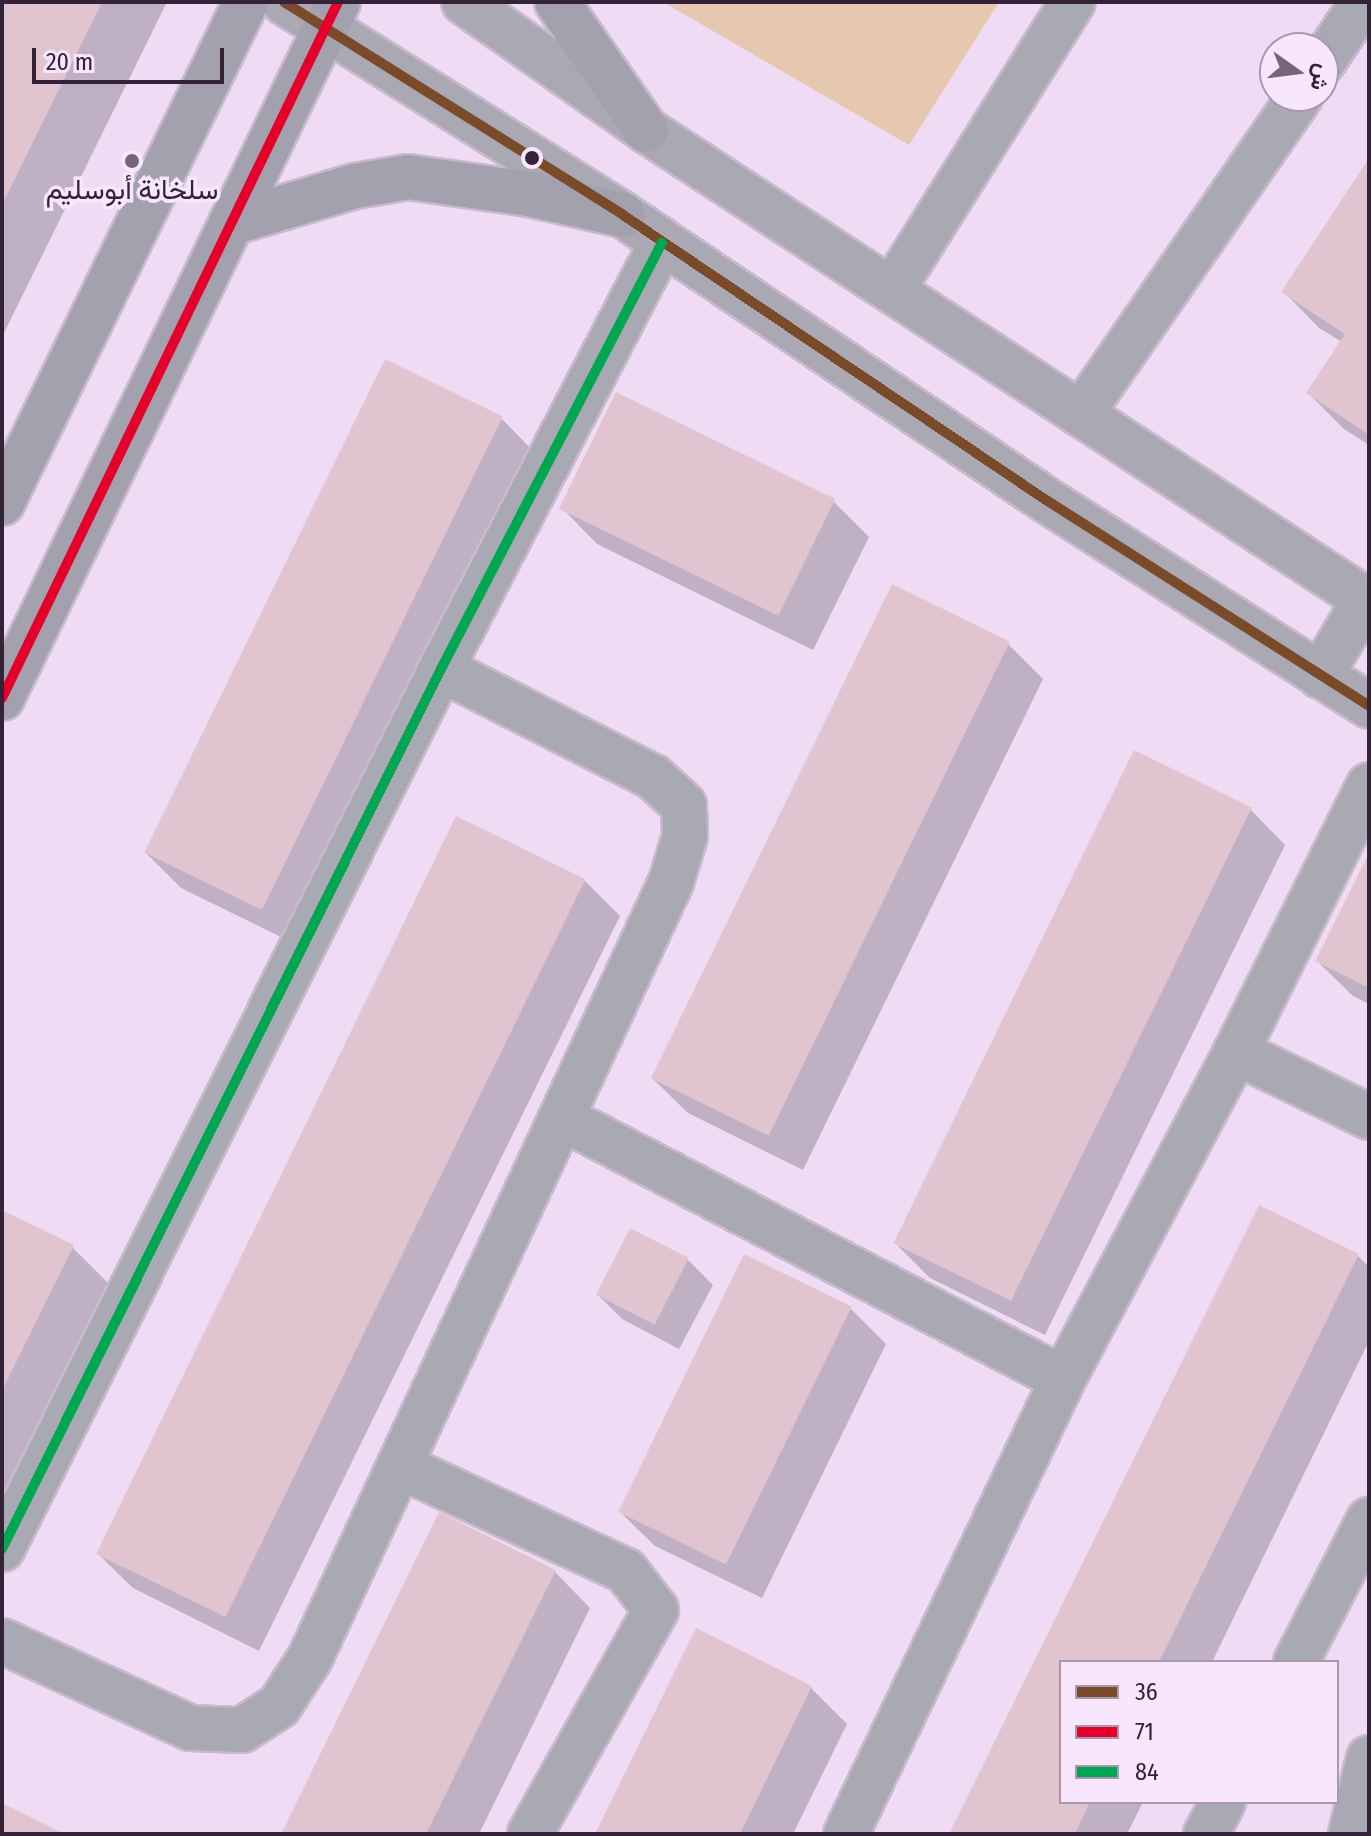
<!DOCTYPE html>
<html>
<head>
<meta charset="utf-8">
<style>
  body { margin:0 }
  #map { position:relative; width:1371px; height:1836px; overflow:hidden; background:#efdcf4; font-family:"Fira Sans Condensed",Vazirmatn,sans-serif }
  div>[style] { position:absolute }
  .green>* { inset:0; background:#e6c8b1 }
  .shadow>* { inset:0; background:#0003 }
  .building>* { inset:0; background:#e0c5d0; transform-origin:0 0 }
  .roads { filter:drop-shadow(2px 0 #c9b9cd) drop-shadow(-2px 0 #c9b9cd) drop-shadow(0 2px #c9b9cd) drop-shadow(0 -2px #c9b9cd) }
  .street>* { height:44px; margin:-22px; padding:0 22px; transform-origin:22px; border-radius:22px; background:#a9a9b3 }
  .secondary>* { height:44px; margin:-22px; padding:0 22px; transform-origin:22px; border-radius:22px; background:#a9a8b3 }
  .primary>* { height:44px; margin:-22px; padding:0 22px; transform-origin:22px; border-radius:22px; background:#a2a1ad }
  .bus-1>* { height:10px; margin:-5px; padding:0 5px; transform-origin:5px; border-radius:5px; background:#7a4b2a }
  .bus-2>* { height:10px; margin:-5px; padding:0 5px; transform-origin:5px; border-radius:5px; background:#e4002b }
  .bus-3>* { height:10px; margin:-5px; padding:0 5px; transform-origin:5px; border-radius:5px; background:#00a651 }
  .dots>* { width:22px; height:22px; translate:-50% -50%; box-sizing:border-box; border:4px solid #f8e6fd; border-radius:50% }
  span { translate:-50% -50%; white-space:nowrap; text-align:center; line-height:1.15; -webkit-text-stroke:7px #f8e6fd; paint-order:stroke }
  .poi-label { font-size:28px; color:#342338 }
  .frame { position:absolute; inset:0; border:4px solid #342338; pointer-events:none }
  .legend { position:absolute; left:1059px; top:1660px; width:280px; height:144px; box-sizing:border-box; background:#f8e6fd; border:2px solid #aa98ae; margin:0; padding:10px 14px; list-style:none; font-size:24px; color:#342338 }
  .legend li { display:flex; align-items:center; gap:16px; height:40px }
  .legend b { width:40px; border:2px solid #aa98ae }
  .north { position:absolute; left:1259px; top:32px; width:80px; height:80px; box-sizing:border-box; background:#f8e6fd; border:2px solid #aa98ae; border-radius:50%; rotate:104deg; font-size:22px; font-weight:700; line-height:32px; text-align:center; color:#342338 }
  .north::after { content:''; display:block; margin:auto; width:28px; height:36px; background:#75647a; clip-path:polygon(50% 0,100% 100%,50% 72%,0 100%) }
  .scale { position:absolute; left:32px; top:48px; width:192px; height:36px; box-sizing:border-box; border:4px solid #342338; border-top:0; padding-left:10px; font-size:24px; line-height:28px; white-space:nowrap; color:#342338; -webkit-text-stroke:6px #f8e6fd; paint-order:stroke }
</style>
</head>
<body>
<div id="map">
  <div class="green">
    <div style="clip-path:polygon(663px 2px,999px 2px,909px 145px)"></div>
  </div>
  <div class="shadow">
    <div style="clip-path:polygon(2px 2px,167px 2px,2px 337px)"></div>
    <div style="clip-path:polygon(1369px 162px,1369px 445px,1344px 429px,1308px 393px,1342px 342px,1319px 328px,1284px 292px)"></div>
    <div style="clip-path:polygon(502px 419px,537px 455px,297px 945px,181px 888px,145px 852px)"></div>
    <div style="clip-path:polygon(834px 502px,869px 537px,813px 650px,597px 544px,562px 508px)"></div>
    <div style="clip-path:polygon(1008px 644px,1043px 679px,803px 1170px,688px 1113px,652px 1078px)"></div>
    <div style="clip-path:polygon(1250px 809px,1285px 845px,1045px 1335px,930px 1278px,894px 1242px)"></div>
    <div style="clip-path:polygon(1369px 858px,1369px 1004px,1353px 996px,1317px 961px)"></div>
    <div style="clip-path:polygon(585px 881px,620px 916px,259px 1651px,133px 1588px,97px 1553px)"></div>
    <div style="clip-path:polygon(1260px 1208px,1358px 1256px,1369px 1267px,1369px 1341px,1212px 1662px,1061px 1662px,1061px 1802px,1143px 1802px,1127px 1834px,952px 1834px)"></div>
    <div style="clip-path:polygon(2px 1212px,72px 1247px,116px 1291px,2px 1523px)"></div>
    <div style="clip-path:polygon(688px 1260px,713px 1285px,679px 1349px,622px 1319px,597px 1294px)"></div>
    <div style="clip-path:polygon(851px 1309px,886px 1344px,762px 1598px,655px 1546px,619px 1511px)"></div>
    <div style="clip-path:polygon(555px 1572px,590px 1608px,479px 1834px,283px 1834px)"></div>
    <div style="clip-path:polygon(697px 1631px,811px 1688px,847px 1724px,793px 1834px,597px 1834px)"></div>
  </div>
  <div class="building">
    <div style="clip-path:polygon(2px 2px,102px 2px,2px 205px)"></div>
    <div style="clip-path:polygon(1369px 158px,1369px 435px,1306px 393px,1345px 334px,1281px 292px)"></div>
    <div style="left:385px;top:359px;width:131px;height:549px;rotate:26deg"></div>
    <div style="left:616px;top:392px;width:244px;height:130px;rotate:26deg"></div>
    <div style="left:892px;top:584px;width:131px;height:550px;rotate:26deg"></div>
    <div style="left:1134px;top:750px;width:131px;height:549px;rotate:26deg"></div>
    <div style="left:456px;top:816px;width:144px;height:821px;rotate:26deg"></div>
    <div style="clip-path:polygon(1369px 853px,1369px 988px,1315px 961px)"></div>
    <div style="clip-path:polygon(1259px 1205px,1359px 1254px,1159px 1662px,1061px 1662px,1061px 1802px,1090px 1802px,1075px 1834px,949px 1834px)"></div>
    <div style="clip-path:polygon(2px 1210px,74px 1245px,2px 1391px)"></div>
    <div style="left:630px;top:1228px;width:66px;height:75px;rotate:27deg"></div>
    <div style="left:744px;top:1254px;width:120px;height:287px;rotate:26deg"></div>
    <div style="clip-path:polygon(439px 1512px,556px 1570px,426px 1834px,281px 1834px)"></div>
    <div style="clip-path:polygon(696px 1628px,812px 1686px,740px 1834px,595px 1834px)"></div>
    <div style="clip-path:polygon(2px 1803px,65px 1834px,2px 1834px)"></div>
  </div>
  <div class="roads">
    <div class="street">
      <div style="left:1323px;top:62px;width:72px;rotate:-56.3deg"></div>
      <div style="left:892px;top:290px;width:340px;rotate:-57.9deg"></div>
      <div style="left:1081px;top:414px;width:386px;rotate:-55.4deg"></div>
      <div style="left:1236px;top:1052px;width:148px;rotate:26deg"></div>
      <div style="left:562px;top:1118px;width:565px;rotate:27.52deg"></div>
      <div style="left:400px;top:1466px;width:249px;rotate:24.9deg"></div>
      <div style="left:626px;top:1571px;width:49px;rotate:52.4deg"></div>
      <div style="left:656px;top:1610px;width:257px;rotate:119.4deg"></div>
      <div style="left:2px;top:1549px;width:983px;rotate:-63.49deg"></div>
      <div style="left:441px;top:669px;width:480px;rotate:-62.6deg"></div>
      <div style="left:2px;top:1641px;width:207px;rotate:24.8deg"></div>
      <div style="left:190px;top:1728px;width:52px;rotate:2.2deg"></div>
      <div style="left:242px;top:1730px;width:44px;rotate:-33deg"></div>
      <div style="left:279px;top:1706px;width:57px;rotate:-57.1deg"></div>
      <div style="left:310px;top:1658px;width:856px;rotate:-65.05deg"></div>
      <div style="left:671px;top:882px;width:48px;rotate:-73.1deg"></div>
      <div style="left:685px;top:836px;width:31px;rotate:-92deg"></div>
      <div style="left:684px;top:805px;width:42px;rotate:-137.9deg"></div>
      <div style="left:653px;top:777px;width:238px;rotate:-153deg"></div>
      <div style="left:1296px;top:1662px;width:160px;rotate:-62.8deg"></div>
      <div style="left:846px;top:1834px;width:504px;rotate:-64.5deg"></div>
      <div style="left:1063px;top:1379px;width:370px;rotate:-62.1deg"></div>
      <div style="left:1236px;top:1052px;width:298px;rotate:-63.5deg"></div>
      <div style="left:1206px;top:1834px;width:36px;rotate:-62deg"></div>
      <div style="left:1351px;top:1834px;width:78px;rotate:-76.7deg"></div>
    </div>
    <div class="secondary">
      <div style="left:284px;top:2px;width:400px;rotate:32.1deg"></div>
      <div style="left:623px;top:215px;width:510px;rotate:33.97deg"></div>
      <div style="left:1046px;top:500px;width:383px;rotate:32.5deg"></div>
      <div style="left:464px;top:2px;width:223px;rotate:35.1deg"></div>
      <div style="left:646px;top:130px;width:863px;rotate:33.14deg"></div>
      <div style="left:1320px;top:676px;width:88px;rotate:-59.4deg"></div>
    </div>
    <div class="primary">
      <div style="left:557px;top:2px;width:156px;rotate:55.2deg"></div>
      <div style="left:231px;top:223px;width:129px;rotate:-16.6deg"></div>
      <div style="left:355px;top:186px;width:54px;rotate:-9.6deg"></div>
      <div style="left:408px;top:177px;width:122px;rotate:8deg"></div>
      <div style="left:529px;top:194px;width:96px;rotate:12.6deg"></div>
      <div style="left:2px;top:503px;width:557px;rotate:-64.03deg"></div>
      <div style="left:2px;top:698px;width:773px;rotate:-64.23deg"></div>
    </div>
  </div>
  <div class="bus-1">
    <div style="left:284px;top:2px;width:400px;rotate:32.1deg"></div>
    <div style="left:623px;top:215px;width:510px;rotate:33.97deg"></div>
    <div style="left:1046px;top:500px;width:383px;rotate:32.5deg"></div>
  </div>
  <div class="bus-2">
    <div style="left:2px;top:698px;width:773px;rotate:-64.23deg"></div>
  </div>
  <div class="bus-3">
    <div style="left:2px;top:1549px;width:983px;rotate:-63.49deg"></div>
    <div style="left:441px;top:669px;width:480px;rotate:-62.6deg"></div>
  </div>
  <div class="dots">
    <div style="left:532px;top:158px;background:#342338"></div>
    <div style="left:132px;top:161px;background:#75647a"></div>
  </div>
  <div class="poi-label">
    <span style="left:132px;top:190px">سلخانة أبوسليم</span>
  </div>
  <div class="frame"></div>
  <ul class="legend">
  <li><b style="height:10px;background:#7a4b2a"></b>36</li>
  <li><b style="height:10px;background:#e4002b"></b>71</li>
  <li><b style="height:10px;background:#00a651"></b>84</li>
  </ul>
  <div class="north">ش</div>
  <div class="scale">20 m</div>
</div>
</body>
</html>
